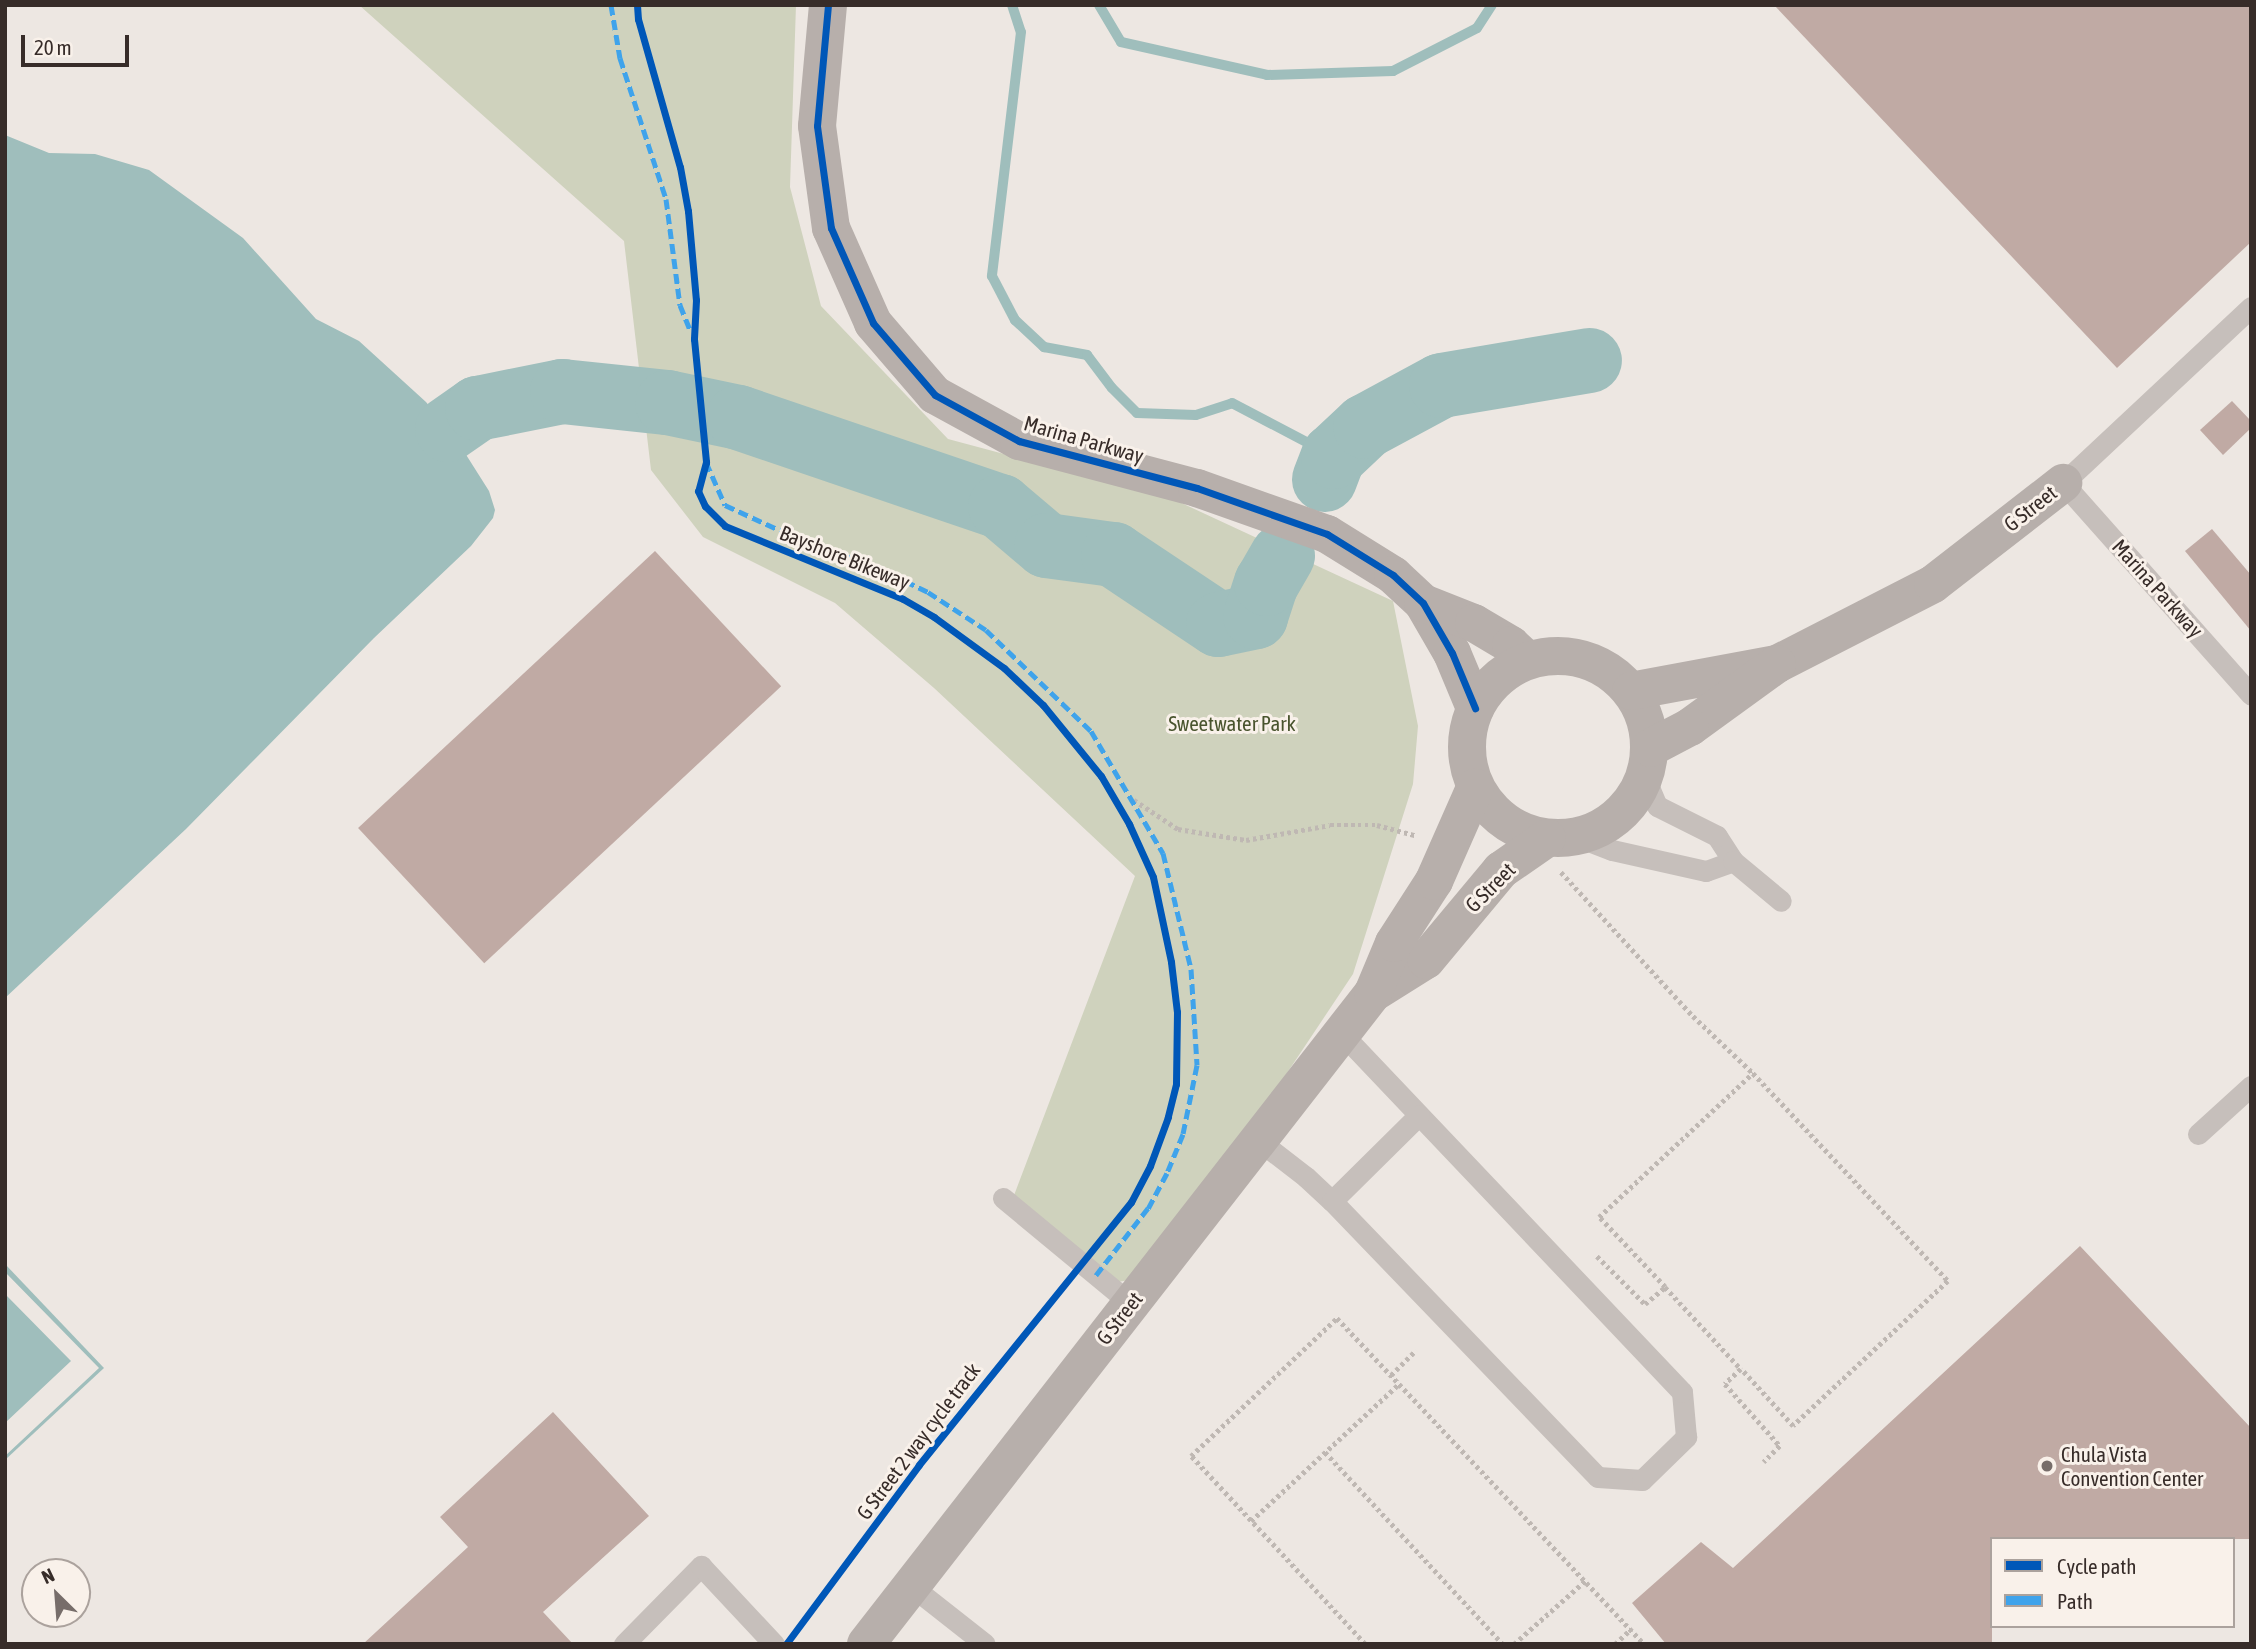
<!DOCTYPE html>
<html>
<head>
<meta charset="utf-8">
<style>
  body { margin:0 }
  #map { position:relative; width:2256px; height:1649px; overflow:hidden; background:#ede7e2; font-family:"Asap Condensed",sans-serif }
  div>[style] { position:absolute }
  .green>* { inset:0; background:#cfd2bd }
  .water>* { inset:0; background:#9fbebc }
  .pier>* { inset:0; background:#ede7e2 }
  .stream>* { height:10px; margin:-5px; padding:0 5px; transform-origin:5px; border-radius:5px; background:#9fbebc }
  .river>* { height:65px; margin:-32.5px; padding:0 32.5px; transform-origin:32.5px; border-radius:32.5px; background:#9fbebc }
  .building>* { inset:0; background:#c0aaa4; transform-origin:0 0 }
  .path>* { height:4.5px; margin-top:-2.25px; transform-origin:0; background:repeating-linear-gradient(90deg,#bfb8b3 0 3.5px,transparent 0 7px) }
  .lane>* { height:21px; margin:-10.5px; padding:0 10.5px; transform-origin:10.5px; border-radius:10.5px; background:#c6bfbb }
  .secondary>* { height:38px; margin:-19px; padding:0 19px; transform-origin:19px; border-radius:19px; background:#b7afab }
  .secondary>.ring { margin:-19px; padding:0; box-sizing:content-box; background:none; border:38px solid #b7afab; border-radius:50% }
  .quiet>* { height:5px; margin-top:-2.5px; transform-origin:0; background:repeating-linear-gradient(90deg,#3fa3eb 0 10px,transparent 0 15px) }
  .cycleway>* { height:7px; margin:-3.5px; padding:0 3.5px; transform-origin:3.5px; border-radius:3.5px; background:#0057b8 }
  .dots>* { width:19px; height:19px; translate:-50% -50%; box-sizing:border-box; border:4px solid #f9f1ea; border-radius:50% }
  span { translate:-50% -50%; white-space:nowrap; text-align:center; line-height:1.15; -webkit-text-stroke:6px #f9f1ea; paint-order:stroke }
  .street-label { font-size:21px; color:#372c29 }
  .park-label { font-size:21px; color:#49542e }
  .poi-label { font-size:21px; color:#372c29 }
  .left { translate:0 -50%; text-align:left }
  .frame { position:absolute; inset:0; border:7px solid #372c29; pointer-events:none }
  .legend { position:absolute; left:1990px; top:1537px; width:245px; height:91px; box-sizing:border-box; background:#f9f1ea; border:2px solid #aba29d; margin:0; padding:9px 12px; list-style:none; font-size:21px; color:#372c29 }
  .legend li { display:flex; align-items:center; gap:14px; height:35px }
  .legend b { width:35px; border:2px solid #aba29d }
  .north { position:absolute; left:21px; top:1558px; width:70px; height:70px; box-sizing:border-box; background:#f9f1ea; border:2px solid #aba29d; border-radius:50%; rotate:335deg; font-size:19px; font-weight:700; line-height:28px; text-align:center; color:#372c29 }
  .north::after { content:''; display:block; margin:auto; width:24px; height:32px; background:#776d6a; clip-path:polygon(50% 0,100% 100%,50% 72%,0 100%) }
  .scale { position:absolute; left:21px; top:35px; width:108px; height:32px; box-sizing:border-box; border:4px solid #372c29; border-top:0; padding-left:9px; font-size:21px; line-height:24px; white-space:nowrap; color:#372c29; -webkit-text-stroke:5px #f9f1ea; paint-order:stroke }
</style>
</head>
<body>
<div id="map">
  <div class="green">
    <div style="clip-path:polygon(359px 5px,796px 5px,790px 187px,821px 306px,948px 439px,1175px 500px,1393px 601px,1418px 726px,1413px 784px,1353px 974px,1231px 1157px,1130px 1280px,1111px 1283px,1013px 1198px,1135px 876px,934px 688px,835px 603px,703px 537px,651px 470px,624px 241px)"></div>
  </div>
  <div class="water">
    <div style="clip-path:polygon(5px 135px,49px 153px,95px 154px,149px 170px,243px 238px,316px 319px,359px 341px,426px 402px,458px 442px,489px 491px,495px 510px,493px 518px,471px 546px,374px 638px,186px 829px,5px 998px)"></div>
    <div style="clip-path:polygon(5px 1264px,104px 1368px,5px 1460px)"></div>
  </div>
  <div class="pier">
    <div style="clip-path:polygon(5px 1272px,99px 1368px,5px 1456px,5px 1423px,71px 1361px,5px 1294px)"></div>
  </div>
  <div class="stream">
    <div style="left:1012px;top:5px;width:28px;rotate:72deg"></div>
    <div style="left:1021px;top:32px;width:246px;rotate:96.8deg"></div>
    <div style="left:992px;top:276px;width:50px;rotate:62.4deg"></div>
    <div style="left:1015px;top:320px;width:40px;rotate:43deg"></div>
    <div style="left:1044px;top:347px;width:44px;rotate:10.5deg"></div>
    <div style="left:1087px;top:355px;width:41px;rotate:52.9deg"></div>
    <div style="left:1112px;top:388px;width:35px;rotate:45deg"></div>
    <div style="left:1137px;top:413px;width:59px;rotate:1.9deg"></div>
    <div style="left:1196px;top:415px;width:38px;rotate:-18deg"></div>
    <div style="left:1232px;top:403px;width:114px;rotate:27.7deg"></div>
    <div style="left:1099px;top:5px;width:43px;rotate:59.3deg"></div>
    <div style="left:1121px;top:42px;width:150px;rotate:12.7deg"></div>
    <div style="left:1267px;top:75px;width:126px;rotate:-1.8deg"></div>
    <div style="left:1393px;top:71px;width:94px;rotate:-27.1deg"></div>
    <div style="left:1477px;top:28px;width:27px;rotate:-57deg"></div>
  </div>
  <div class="river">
    <div style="left:447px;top:429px;width:37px;rotate:-35deg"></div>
    <div style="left:477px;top:408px;width:87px;rotate:-11.3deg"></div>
    <div style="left:562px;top:391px;width:106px;rotate:6deg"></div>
    <div style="left:667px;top:402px;width:73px;rotate:11.9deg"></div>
    <div style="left:738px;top:417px;width:277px;rotate:18.8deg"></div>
    <div style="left:1000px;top:506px;width:60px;rotate:40.3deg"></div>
    <div style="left:1046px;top:545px;width:68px;rotate:7.7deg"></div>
    <div style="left:1113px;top:554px;width:126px;rotate:33.7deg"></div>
    <div style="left:1218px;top:624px;width:38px;rotate:-12deg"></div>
    <div style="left:1255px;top:616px;width:35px;rotate:-72deg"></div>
    <div style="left:1266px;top:583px;width:32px;rotate:-60deg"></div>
    <div style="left:1324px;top:479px;width:25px;rotate:-69deg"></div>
    <div style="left:1333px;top:456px;width:44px;rotate:-43.2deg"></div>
    <div style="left:1365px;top:426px;width:86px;rotate:-28.3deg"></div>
    <div style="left:1441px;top:385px;width:150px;rotate:-9.6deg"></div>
  </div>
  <div class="building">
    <div style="clip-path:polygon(1774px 5px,2251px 5px,2251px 242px,2117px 368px)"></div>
    <div style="clip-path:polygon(2232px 401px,2251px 421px,2251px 428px,2223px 455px,2200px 430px)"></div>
    <div style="clip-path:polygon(2212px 529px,2251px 575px,2251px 631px,2185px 551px)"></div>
    <div style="left:655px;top:551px;width:185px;height:406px;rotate:47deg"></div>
    <div style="clip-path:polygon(2080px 1246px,2251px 1428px,2251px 1539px,1992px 1539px,1992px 1644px,1666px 1644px,1632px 1603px,1701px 1542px,1733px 1568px)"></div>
    <div style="clip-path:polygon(553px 1412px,649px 1516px,543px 1612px,573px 1644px,363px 1644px,468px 1547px,440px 1517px)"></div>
  </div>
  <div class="path">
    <div style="left:1134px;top:800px;width:53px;rotate:33.4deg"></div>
    <div style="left:1178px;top:829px;width:69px;rotate:9.2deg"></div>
    <div style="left:1246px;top:840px;width:85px;rotate:-10.1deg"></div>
    <div style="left:1330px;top:825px;width:47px"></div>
    <div style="left:1377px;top:825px;width:39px;rotate:15deg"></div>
    <div style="left:1561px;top:872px;width:195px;rotate:47.5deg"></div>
    <div style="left:1693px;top:1016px;width:83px;rotate:43.5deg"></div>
    <div style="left:1597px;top:1256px;width:68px;rotate:45deg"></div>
    <div style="left:1645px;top:1304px;width:26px;rotate:-40deg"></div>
    <div style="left:1665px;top:1287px;width:96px;rotate:-133.3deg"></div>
    <div style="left:1599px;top:1217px;width:211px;rotate:-43.1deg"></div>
    <div style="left:1753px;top:1073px;width:285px;rotate:46.8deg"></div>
    <div style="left:1948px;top:1281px;width:212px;rotate:136.9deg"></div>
    <div style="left:1793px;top:1426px;width:77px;rotate:-132.4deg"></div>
    <div style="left:1741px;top:1369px;width:22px;rotate:137deg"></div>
    <div style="left:1725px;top:1384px;width:83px;rotate:48.4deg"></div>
    <div style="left:1780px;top:1446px;width:23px;rotate:135deg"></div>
    <div style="left:1665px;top:1287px;width:112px;rotate:47.2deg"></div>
    <div style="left:1391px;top:1375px;width:35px;rotate:-45deg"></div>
    <div style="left:1325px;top:1452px;width:262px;rotate:47.2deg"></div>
    <div style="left:1251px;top:1521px;width:202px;rotate:-42.8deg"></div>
    <div style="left:1365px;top:1644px;width:256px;rotate:-132.8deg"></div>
    <div style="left:1191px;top:1456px;width:201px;rotate:-43.4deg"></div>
    <div style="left:1337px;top:1318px;width:448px;rotate:46.7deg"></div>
    <div style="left:1514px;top:1644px;width:95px;rotate:-41.6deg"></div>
    <div style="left:1615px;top:1644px;width:22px;rotate:-43deg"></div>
  </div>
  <div class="lane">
    <div style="left:2251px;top:307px;width:258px;rotate:136.9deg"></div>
    <div style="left:2063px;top:483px;width:283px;rotate:48.4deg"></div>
    <div style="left:1578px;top:837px;width:36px;rotate:21deg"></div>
    <div style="left:1612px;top:850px;width:96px;rotate:12.6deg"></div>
    <div style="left:1706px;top:871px;width:29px;rotate:-20deg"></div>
    <div style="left:1733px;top:861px;width:30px;rotate:-123deg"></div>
    <div style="left:1717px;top:836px;width:67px;rotate:-153.4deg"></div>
    <div style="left:1657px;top:806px;width:30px;rotate:-113deg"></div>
    <div style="left:1733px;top:861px;width:62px;rotate:39.8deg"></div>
    <div style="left:2198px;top:1134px;width:72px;rotate:-42.2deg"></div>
    <div style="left:1258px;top:1140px;width:61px;rotate:37.6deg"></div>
    <div style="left:1306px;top:1177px;width:35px;rotate:43deg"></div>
    <div style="left:1332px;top:1201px;width:383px;rotate:46.1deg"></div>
    <div style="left:1598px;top:1477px;width:44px;rotate:3.9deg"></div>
    <div style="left:1642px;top:1480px;width:62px;rotate:-44.3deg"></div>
    <div style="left:1686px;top:1437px;width:45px;rotate:-95.1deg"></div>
    <div style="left:1682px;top:1392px;width:495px;rotate:-133.5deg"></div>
    <div style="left:1003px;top:1198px;width:165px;rotate:39.6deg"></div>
    <div style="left:1332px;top:1201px;width:122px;rotate:-44.7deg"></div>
    <div style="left:910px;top:1585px;width:95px;rotate:38.2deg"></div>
    <div style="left:624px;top:1644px;width:110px;rotate:-45.4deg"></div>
    <div style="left:701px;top:1566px;width:107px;rotate:46.9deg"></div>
  </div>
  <div class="secondary">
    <div style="left:828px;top:5px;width:121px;rotate:95.2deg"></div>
    <div style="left:817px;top:126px;width:103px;rotate:82.2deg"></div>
    <div style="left:831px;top:228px;width:104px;rotate:66.1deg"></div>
    <div style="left:873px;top:323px;width:95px;rotate:49.3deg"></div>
    <div style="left:935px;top:395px;width:96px;rotate:28.7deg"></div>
    <div style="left:1019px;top:441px;width:184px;rotate:14.8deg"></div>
    <div style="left:1197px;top:488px;width:138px;rotate:19.5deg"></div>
    <div style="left:1327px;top:534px;width:78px;rotate:31.8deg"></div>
    <div style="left:1393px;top:575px;width:41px;rotate:43deg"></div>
    <div style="left:1423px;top:603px;width:58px;rotate:59.9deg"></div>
    <div style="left:1452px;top:653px;width:60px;rotate:67.3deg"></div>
    <div style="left:1423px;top:603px;width:55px;rotate:21.4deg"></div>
    <div style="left:1474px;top:623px;width:43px;rotate:30.7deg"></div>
    <div style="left:1511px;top:645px;width:22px;rotate:43deg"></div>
    <div class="ring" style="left:1467px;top:656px;width:144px;height:144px"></div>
    <div style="left:1777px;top:664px;width:175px;rotate:-27.1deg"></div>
    <div style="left:1933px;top:584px;width:165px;rotate:-37.8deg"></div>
    <div style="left:1631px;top:691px;width:148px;rotate:-10.5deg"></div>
    <div style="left:1777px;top:664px;width:107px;rotate:144.1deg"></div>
    <div style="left:1690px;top:727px;width:45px;rotate:152.3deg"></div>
    <div style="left:1373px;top:993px;width:62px;rotate:-31.9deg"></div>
    <div style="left:1426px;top:960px;width:117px;rotate:-50.2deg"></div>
    <div style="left:1501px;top:870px;width:56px;rotate:-34.8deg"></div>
    <div style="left:866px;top:1644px;width:825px;rotate:-52.09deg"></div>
    <div style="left:1373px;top:993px;width:54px;rotate:-67.2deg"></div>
    <div style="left:1394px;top:943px;width:74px;rotate:-57.2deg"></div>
    <div style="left:1434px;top:881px;width:102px;rotate:-66.2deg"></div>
  </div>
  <div class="quiet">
    <div style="left:611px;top:5px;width:54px;rotate:80.4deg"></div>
    <div style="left:620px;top:58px;width:148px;rotate:71.9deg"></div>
    <div style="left:666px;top:199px;width:107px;rotate:82.5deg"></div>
    <div style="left:680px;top:305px;width:27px;rotate:68deg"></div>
    <div style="left:706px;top:462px;width:47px;rotate:66.2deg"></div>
    <div style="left:725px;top:505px;width:67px;rotate:24.7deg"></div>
    <div style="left:786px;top:533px;width:98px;rotate:20.8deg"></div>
    <div style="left:878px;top:568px;width:55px;rotate:25.6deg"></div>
    <div style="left:928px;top:592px;width:69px;rotate:33.2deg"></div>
    <div style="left:986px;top:630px;width:146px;rotate:43.9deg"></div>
    <div style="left:1091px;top:731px;width:142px;rotate:59.5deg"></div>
    <div style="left:1163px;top:853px;width:119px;rotate:76.4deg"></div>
    <div style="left:1191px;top:969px;width:96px;rotate:86.4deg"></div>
    <div style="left:1197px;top:1065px;width:70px;rotate:101.5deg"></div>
    <div style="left:1183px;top:1134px;width:42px;rotate:112.3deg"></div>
    <div style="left:1167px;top:1173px;width:40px;rotate:118deg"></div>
    <div style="left:1148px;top:1208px;width:85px;rotate:127.8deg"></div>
  </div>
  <div class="cycleway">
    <div style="left:637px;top:5px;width:14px;rotate:86deg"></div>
    <div style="left:638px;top:19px;width:154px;rotate:74.2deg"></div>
    <div style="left:680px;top:167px;width:45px;rotate:79.7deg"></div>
    <div style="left:688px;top:211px;width:89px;rotate:84.9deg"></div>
    <div style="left:696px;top:300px;width:39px;rotate:93deg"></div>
    <div style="left:694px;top:339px;width:124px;rotate:84.4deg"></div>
    <div style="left:706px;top:462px;width:30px;rotate:105deg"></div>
    <div style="left:698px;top:491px;width:17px;rotate:65deg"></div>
    <div style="left:705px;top:506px;width:28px;rotate:45deg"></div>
    <div style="left:725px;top:526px;width:192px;rotate:22.3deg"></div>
    <div style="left:903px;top:599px;width:36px;rotate:30deg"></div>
    <div style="left:934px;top:617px;width:87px;rotate:36.1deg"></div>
    <div style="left:1004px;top:668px;width:54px;rotate:43.5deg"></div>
    <div style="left:1043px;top:705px;width:92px;rotate:50.8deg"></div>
    <div style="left:1101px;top:776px;width:56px;rotate:59.7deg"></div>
    <div style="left:1129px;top:824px;width:58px;rotate:65.6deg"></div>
    <div style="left:1153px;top:877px;width:87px;rotate:78deg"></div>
    <div style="left:1171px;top:962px;width:50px;rotate:83.2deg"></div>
    <div style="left:1177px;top:1012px;width:72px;rotate:90.8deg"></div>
    <div style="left:1176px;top:1084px;width:34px;rotate:104deg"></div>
    <div style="left:1168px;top:1117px;width:52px;rotate:110.2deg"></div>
    <div style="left:1150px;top:1166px;width:41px;rotate:117.8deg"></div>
    <div style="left:1131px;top:1202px;width:338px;rotate:128.9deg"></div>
    <div style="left:919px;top:1465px;width:223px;rotate:126.6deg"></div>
    <div style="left:828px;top:5px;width:121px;rotate:95.2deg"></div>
    <div style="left:817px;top:126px;width:103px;rotate:82.2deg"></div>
    <div style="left:831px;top:228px;width:104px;rotate:66.1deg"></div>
    <div style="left:873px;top:323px;width:95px;rotate:49.3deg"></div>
    <div style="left:935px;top:395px;width:96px;rotate:28.7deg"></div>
    <div style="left:1019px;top:441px;width:184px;rotate:14.8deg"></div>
    <div style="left:1197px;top:488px;width:138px;rotate:19.5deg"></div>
    <div style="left:1327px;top:534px;width:78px;rotate:31.8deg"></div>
    <div style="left:1393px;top:575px;width:41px;rotate:43deg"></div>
    <div style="left:1423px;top:603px;width:58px;rotate:59.9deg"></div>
    <div style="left:1452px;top:653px;width:60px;rotate:67.3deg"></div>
  </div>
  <div class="dots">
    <div style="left:2047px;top:1466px;background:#776d6a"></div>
  </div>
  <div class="street-label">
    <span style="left:1084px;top:439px;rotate:16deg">Marina Parkway</span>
    <span style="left:2030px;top:508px;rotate:-38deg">G Street</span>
    <span style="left:845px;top:557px;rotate:22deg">Bayshore Bikeway</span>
    <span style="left:2158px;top:588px;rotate:48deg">Marina Parkway</span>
    <span style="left:1490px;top:887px;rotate:-45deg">G Street</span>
    <span style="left:1119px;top:1318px;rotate:-52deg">G Street</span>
    <span style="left:918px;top:1441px;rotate:-53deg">G Street 2 way cycle track</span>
  </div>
  <div class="park-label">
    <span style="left:1232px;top:723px">Sweetwater Park</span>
  </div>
  <div class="poi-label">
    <span class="left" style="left:2061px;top:1466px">Chula Vista<br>Convention Center</span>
  </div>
  <div class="frame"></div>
  <ul class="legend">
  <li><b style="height:9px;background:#0057b8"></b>Cycle path</li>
  <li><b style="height:9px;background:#3fa3eb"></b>Path</li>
  </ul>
  <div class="north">N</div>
  <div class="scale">20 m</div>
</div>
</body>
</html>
